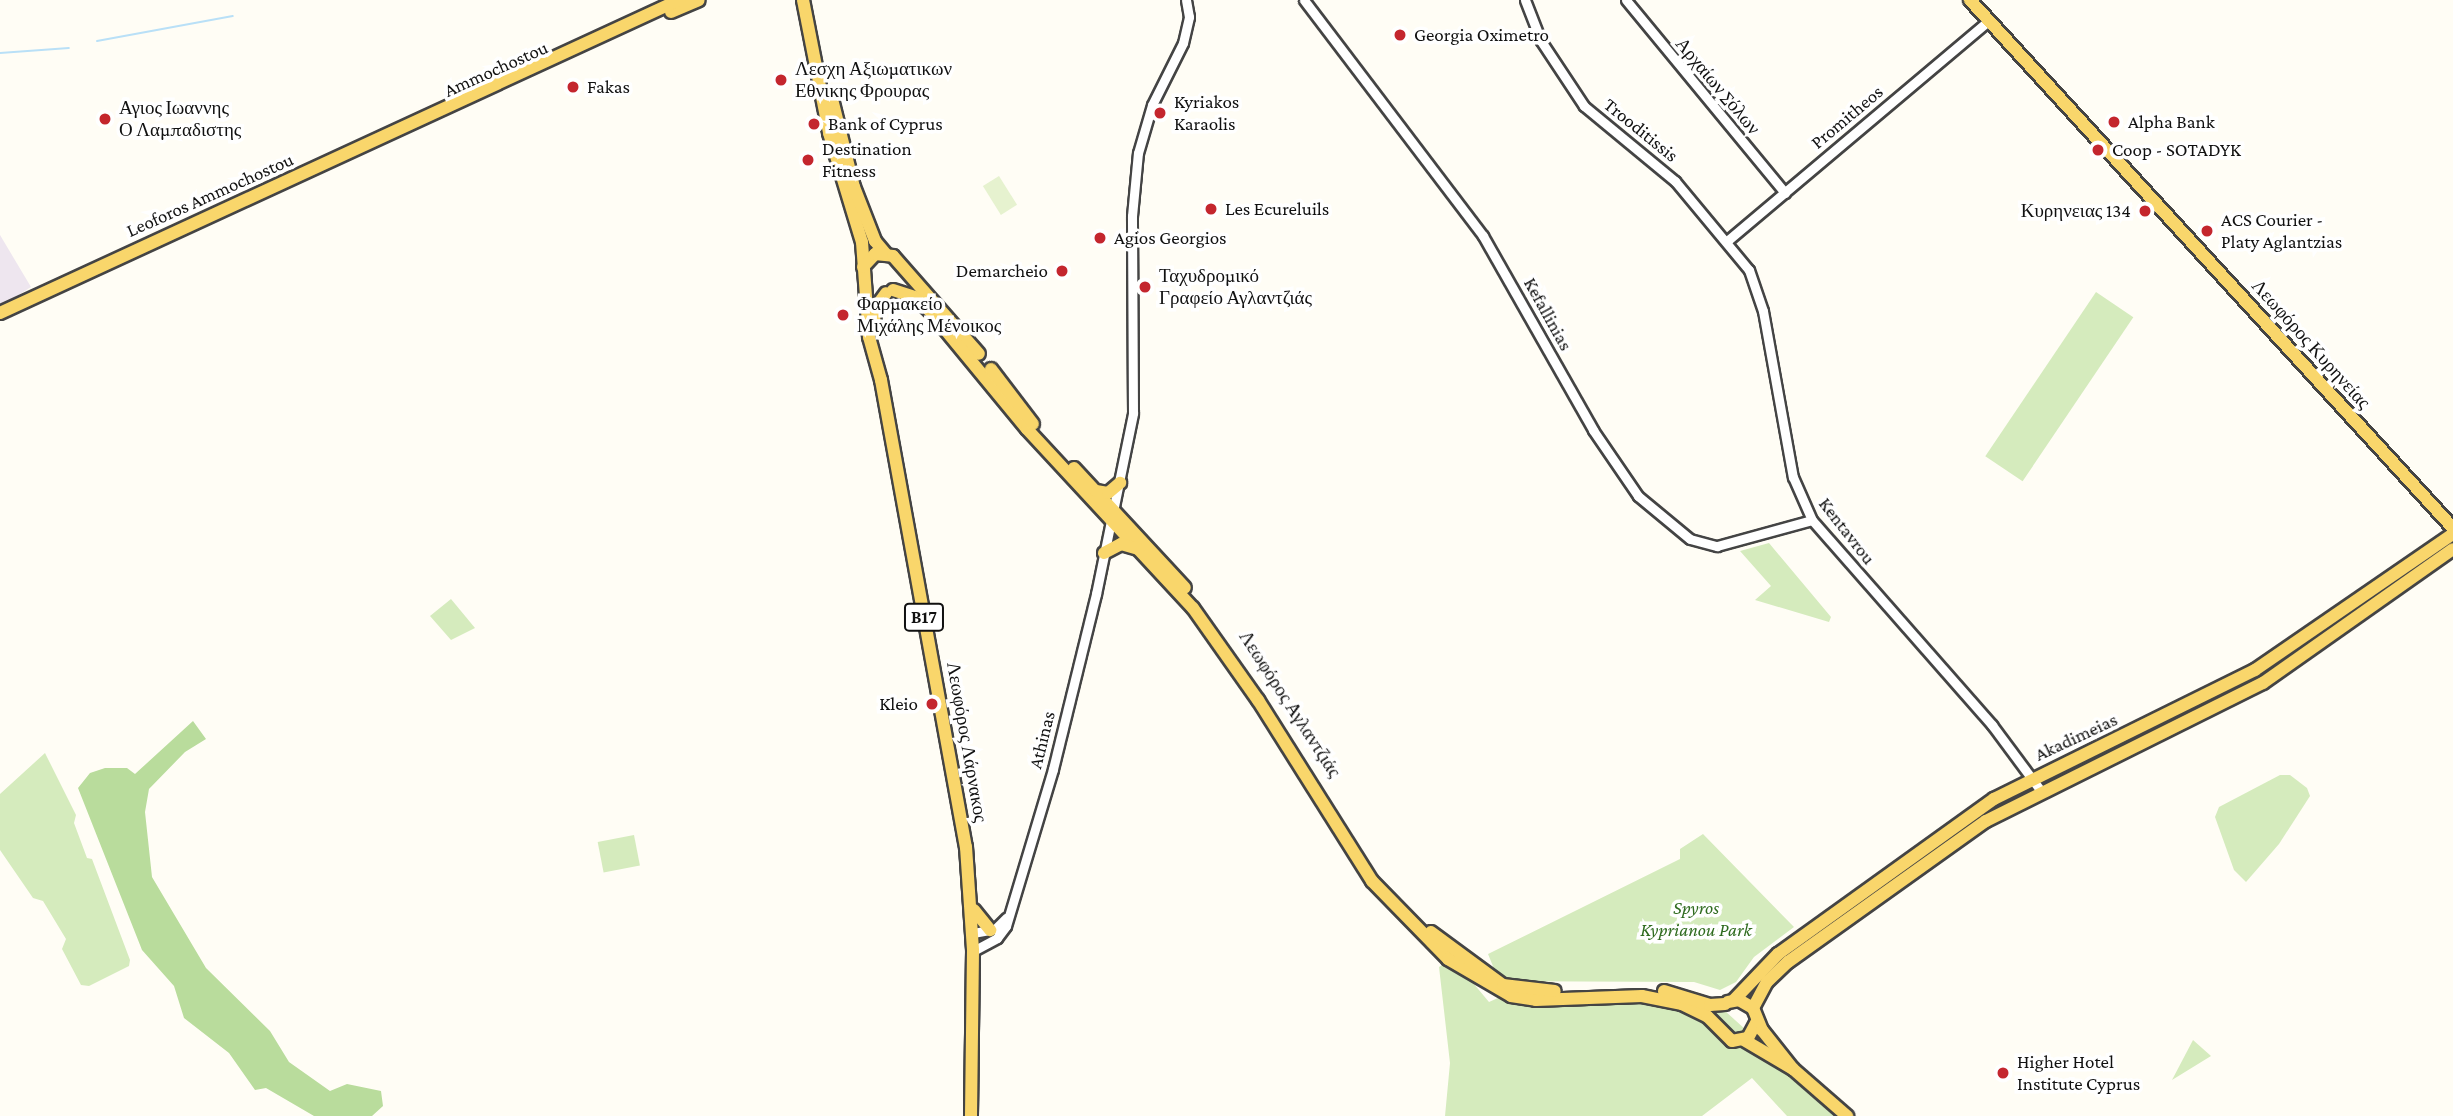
<!DOCTYPE html>
<html>
<head>
<meta charset="utf-8">
<style>
  body { margin:0 }
  #map { position:relative; width:2453px; height:1116px; overflow:hidden; background:#fffdf5; font-family:"Crimson Pro",serif }
  div>[style] { position:absolute }
  .industrial>* { inset:0; background:#eee6ef }
  .green>* { inset:0; background:#d5ebbd; transform-origin:0 0 }
  .forest>* { inset:0; background:#b9dc9c }
  .pitch>* { inset:0; background:#e6f2cf; transform-origin:0 0 }
  .stream>* { height:2px; margin:-1px; padding:0 1px; transform-origin:1px; border-radius:1px; background:#b9e0f7 }
  .roads { filter:drop-shadow(2px 0 #444) drop-shadow(-2px 0 #444) drop-shadow(0 2px #444) drop-shadow(0 -2px #444) }
  .minor>* { height:9px; margin:-4.5px; padding:0 4.5px; transform-origin:4.5px; border-radius:4.5px; background:#fff }
  .major>* { height:12px; margin:-6px; padding:0 6px; transform-origin:6px; border-radius:6px; background:#f9d66b }
  .dots>* { width:19px; height:19px; translate:-50% -50%; box-sizing:border-box; border:4px solid #fff; border-radius:50% }
  span { translate:-50% -50%; white-space:nowrap; text-align:center; line-height:1.15; -webkit-text-stroke:7px #fff; paint-order:stroke }
  .shield-label span { padding:2px 5px; background:#fff; border:2px solid; border-radius:5px; -webkit-text-stroke-width:0 }
  .shield-label { font-size:18px; color:#111; font-weight:700 }
  .poi-label { font-size:19px; color:#111 }
  .left { translate:0 -50%; text-align:left }
  .right { translate:-100% -50%; text-align:right }
  .street-label { font-size:19px; color:#111 }
  .park-label { font-size:19px; color:#2f6b1f; font-style:italic }
</style>
</head>
<body>
<div id="map">
  <div class="industrial">
    <div style="clip-path:polygon(0 235px,31px 287px,0 307px)"></div>
  </div>
  <div class="green">
    <div style="left:2096px;top:292px;width:45px;height:198px;rotate:34deg"></div>
    <div style="clip-path:polygon(1769px 543px,1831px 617px,1829px 622px,1755px 600px,1771px 586px,1740px 551px)"></div>
    <div style="clip-path:polygon(451px 599px,475px 628px,451px 640px,430px 616px)"></div>
    <div style="clip-path:polygon(45px 753px,76px 815px,74px 823px,87px 858px,92px 859px,130px 960px,129px 966px,89px 986px,81px 985px,62px 949px,66px 939px,43px 901px,33px 898px,0 850px,0 794px)"></div>
    <div style="clip-path:polygon(2280px 775px,2290px 775px,2307px 788px,2310px 796px,2279px 844px,2246px 882px,2234px 870px,2215px 817px,2219px 807px)"></div>
    <div style="clip-path:polygon(1703px 834px,1794px 927px,1754px 957px,1736px 982px,1720px 990px,1694px 982px,1499px 981px,1488px 954px,1680px 859px,1680px 849px)"></div>
    <div style="left:634px;top:835px;width:31px;height:37px;rotate:79deg"></div>
    <div style="clip-path:polygon(1453px 959px,1489px 1002px,1498px 998px,1714px 1001px,1841px 1116px,1787px 1116px,1752px 1078px,1702px 1116px,1445px 1116px,1450px 1063px,1439px 967px)"></div>
    <div style="clip-path:polygon(2193px 1040px,2211px 1056px,2172px 1080px)"></div>
  </div>
  <div class="forest">
    <div style="clip-path:polygon(193px 721px,206px 739px,185px 752px,149px 789px,145px 812px,152px 877px,206px 968px,270px 1031px,289px 1062px,330px 1091px,347px 1084px,381px 1091px,383px 1106px,372px 1116px,314px 1116px,266px 1088px,255px 1090px,229px 1053px,184px 1018px,174px 986px,142px 950px,78px 788px,90px 773px,105px 768px,127px 768px,135px 774px)"></div>
  </div>
  <div class="pitch">
    <div style="left:999px;top:176px;width:34px;height:19px;rotate:58deg"></div>
  </div>
  <div class="stream">
    <div style="left:97px;top:41px;width:138px;rotate:-10.4deg"></div>
    <div style="left:0;top:53px;width:69px;rotate:-4.1deg"></div>
  </div>
  <div class="roads">
    <div class="minor">
      <div style="left:1304px;top:0;width:296px;rotate:52.8deg"></div>
      <div style="left:1483px;top:236px;width:223px;rotate:60.4deg"></div>
      <div style="left:1593px;top:430px;width:80px;rotate:55.7deg"></div>
      <div style="left:1638px;top:496px;width:67px;rotate:39.6deg"></div>
      <div style="left:1690px;top:539px;width:28px;rotate:15deg"></div>
      <div style="left:1717px;top:546px;width:98px;rotate:-15.3deg"></div>
      <div style="left:1525px;top:0;width:44px;rotate:68.7deg"></div>
      <div style="left:1541px;top:41px;width:78px;rotate:56.5deg"></div>
      <div style="left:1584px;top:106px;width:118px;rotate:39.5deg"></div>
      <div style="left:1675px;top:181px;width:116px;rotate:50.3deg"></div>
      <div style="left:1749px;top:270px;width:43px;rotate:71.1deg"></div>
      <div style="left:1763px;top:311px;width:169px;rotate:79.8deg"></div>
      <div style="left:1793px;top:477px;width:47px;rotate:66.2deg"></div>
      <div style="left:1812px;top:520px;width:273px;rotate:48.7deg"></div>
      <div style="left:1992px;top:725px;width:82px;rotate:53.4deg"></div>
      <div style="left:1626px;top:0;width:250px;rotate:50.5deg"></div>
      <div style="left:1727px;top:241px;width:343px;rotate:-40.1deg"></div>
      <div style="left:973px;top:933px;width:22px;rotate:-10deg"></div>
      <div style="left:995px;top:929px;width:16px;rotate:-45deg"></div>
      <div style="left:973px;top:951px;width:27px;rotate:-28deg"></div>
      <div style="left:997px;top:938px;width:15px;rotate:-53deg"></div>
      <div style="left:1006px;top:926px;width:164px;rotate:-73.3deg"></div>
      <div style="left:1053px;top:769px;width:180px;rotate:-76.2deg"></div>
      <div style="left:1096px;top:594px;width:185px;rotate:-78.4deg"></div>
      <div style="left:1133px;top:413px;width:197px;rotate:-90.3deg"></div>
      <div style="left:1132px;top:216px;width:63px;rotate:-84.6deg"></div>
      <div style="left:1138px;top:153px;width:50px;rotate:-73.7deg"></div>
      <div style="left:1152px;top:105px;width:69px;rotate:-63.4deg"></div>
      <div style="left:1183px;top:43px;width:27px;rotate:-77deg"></div>
      <div style="left:1189px;top:17px;width:17px;rotate:-100deg"></div>
    </div>
    <div class="major">
      <div style="left:803px;top:0;width:136px;rotate:78.9deg"></div>
      <div style="left:829px;top:133px;width:114px;rotate:73.2deg"></div>
      <div style="left:862px;top:242px;width:95px;rotate:85.8deg"></div>
      <div style="left:869px;top:337px;width:45px;rotate:74.4deg"></div>
      <div style="left:881px;top:380px;width:475px;rotate:79.7deg"></div>
      <div style="left:966px;top:847px;width:104px;rotate:86.1deg"></div>
      <div style="left:973px;top:951px;width:165px;rotate:90.7deg"></div>
      <div style="left:1970px;top:0;width:716px;rotate:47.55deg"></div>
      <div style="left:671px;top:12px;width:30px;rotate:-23deg"></div>
      <div style="left:833px;top:103px;width:87px;rotate:76deg"></div>
      <div style="left:854px;top:187px;width:58px;rotate:68.7deg"></div>
      <div style="left:875px;top:241px;width:16px;rotate:50deg"></div>
      <div style="left:863px;top:267px;width:18px;rotate:-47deg"></div>
      <div style="left:875px;top:254px;width:18px;rotate:6deg"></div>
      <div style="left:893px;top:256px;width:130px;rotate:48.7deg"></div>
      <div style="left:893px;top:290px;width:22px;rotate:18deg"></div>
      <div style="left:914px;top:297px;width:20px;rotate:41deg"></div>
      <div style="left:929px;top:310px;width:154px;rotate:50.5deg"></div>
      <div style="left:1027px;top:429px;width:244px;rotate:47.2deg"></div>
      <div style="left:1193px;top:608px;width:113px;rotate:54.8deg"></div>
      <div style="left:1258px;top:700px;width:214px;rotate:57.8deg"></div>
      <div style="left:1372px;top:881px;width:109px;rotate:45.7deg"></div>
      <div style="left:1448px;top:959px;width:73px;rotate:30.4deg"></div>
      <div style="left:1511px;top:996px;width:25px;rotate:9deg"></div>
      <div style="left:1536px;top:1000px;width:106px;rotate:-2.2deg"></div>
      <div style="left:1642px;top:996px;width:41px;rotate:11.3deg"></div>
      <div style="left:1682px;top:1004px;width:28px;rotate:26deg"></div>
      <div style="left:1707px;top:1016px;width:35px;rotate:45deg"></div>
      <div style="left:1732px;top:1041px;width:16px;rotate:-11deg"></div>
      <div style="left:1748px;top:1038px;width:19px;rotate:-62deg"></div>
      <div style="left:0;top:313px;width:748px;rotate:-24.75deg"></div>
      <div style="left:874px;top:320px;width:13px;rotate:-81deg"></div>
      <div style="left:876px;top:307px;width:17px;rotate:-54deg"></div>
      <div style="left:991px;top:369px;width:69px;rotate:52.6deg"></div>
      <div style="left:1074px;top:468px;width:163px;rotate:47.2deg"></div>
      <div style="left:1096px;top:491px;width:12px;rotate:9deg"></div>
      <div style="left:1108px;top:493px;width:16px;rotate:-40deg"></div>
      <div style="left:1104px;top:553px;width:19px;rotate:-28deg"></div>
      <div style="left:1121px;top:544px;width:18px;rotate:16deg"></div>
      <div style="left:974px;top:910px;width:26px;rotate:51deg"></div>
      <div style="left:1431px;top:932px;width:89px;rotate:36.4deg"></div>
      <div style="left:1503px;top:985px;width:52px;rotate:6.6deg"></div>
      <div style="left:1664px;top:991px;width:48px;rotate:16.9deg"></div>
      <div style="left:1710px;top:1005px;width:15px;rotate:-4deg"></div>
      <div style="left:1734px;top:1000px;width:64px;rotate:-46.3deg"></div>
      <div style="left:1778px;top:954px;width:266px;rotate:-35.7deg"></div>
      <div style="left:1994px;top:799px;width:291px;rotate:-26.3deg"></div>
      <div style="left:2255px;top:670px;width:240px;rotate:-34.5deg"></div>
      <div style="left:1728px;top:1002px;width:11px;rotate:-10deg"></div>
      <div style="left:1739px;top:1000px;width:16px;rotate:30deg"></div>
      <div style="left:1753px;top:1008px;width:24px;rotate:68deg"></div>
      <div style="left:1762px;top:1030px;width:50px;rotate:51.5deg"></div>
      <div style="left:1753px;top:1008px;width:30px;rotate:-62deg"></div>
      <div style="left:1767px;top:982px;width:29px;rotate:-44deg"></div>
      <div style="left:1788px;top:962px;width:243px;rotate:-35.5deg"></div>
      <div style="left:1986px;top:821px;width:309px;rotate:-26.5deg"></div>
      <div style="left:2263px;top:683px;width:232px;rotate:-35.2deg"></div>
      <div style="left:1744px;top:1040px;width:57px;rotate:30.6deg"></div>
      <div style="left:1793px;top:1069px;width:72px;rotate:41deg"></div>
    </div>
  </div>
  <div class="dots">
    <div style="left:1400px;top:35px;background:#c4262e"></div>
    <div style="left:781px;top:80px;background:#c4262e"></div>
    <div style="left:573px;top:87px;background:#c4262e"></div>
    <div style="left:1160px;top:113px;background:#c4262e"></div>
    <div style="left:105px;top:119px;background:#c4262e"></div>
    <div style="left:2114px;top:122px;background:#c4262e"></div>
    <div style="left:814px;top:124px;background:#c4262e"></div>
    <div style="left:2098px;top:150px;background:#c4262e"></div>
    <div style="left:808px;top:160px;background:#c4262e"></div>
    <div style="left:1211px;top:209px;background:#c4262e"></div>
    <div style="left:2145px;top:211px;background:#c4262e"></div>
    <div style="left:2207px;top:231px;background:#c4262e"></div>
    <div style="left:1100px;top:238px;background:#c4262e"></div>
    <div style="left:1062px;top:271px;background:#c4262e"></div>
    <div style="left:1145px;top:287px;background:#c4262e"></div>
    <div style="left:843px;top:315px;background:#c4262e"></div>
    <div style="left:932px;top:704px;background:#c4262e"></div>
    <div style="left:2003px;top:1073px;background:#c4262e"></div>
  </div>
  <div class="shield-label">
    <span style="left:924px;top:617px">B17</span>
  </div>
  <div class="poi-label">
    <span class="left" style="left:1414px;top:35px">Georgia Oximetro</span>
    <span class="left" style="left:795px;top:80px">Λεσχη Αξιωματικων<br>Εθνικης Φρουρας</span>
    <span class="left" style="left:587px;top:87px">Fakas</span>
    <span class="left" style="left:1174px;top:113px">Kyriakos<br>Karaolis</span>
    <span class="left" style="left:119px;top:119px">Αγιος Ιωαννης<br>Ο Λαμπαδιστης</span>
    <span class="left" style="left:2128px;top:122px">Alpha Bank</span>
    <span class="left" style="left:828px;top:124px">Bank of Cyprus</span>
    <span class="left" style="left:822px;top:160px">Destination<br>Fitness</span>
    <span class="left" style="left:2112px;top:150px">Coop - SOTADYK</span>
    <span class="left" style="left:1225px;top:209px">Les Ecureluils</span>
    <span class="right" style="left:2131px;top:211px">Κυρηνειας 134</span>
    <span class="left" style="left:2221px;top:231px">ACS Courier -<br>Platy Aglantzias</span>
    <span class="left" style="left:1114px;top:238px">Agios Georgios</span>
    <span class="right" style="left:1048px;top:271px">Demarcheio</span>
    <span class="left" style="left:1159px;top:287px">Ταχυδρομικό<br>Γραφείο Αγλαντζιάς</span>
    <span class="left" style="left:857px;top:315px">Φαρμακείο<br>Μιχάλης Μένοικος</span>
    <span class="right" style="left:918px;top:704px">Kleio</span>
    <span class="left" style="left:2017px;top:1073px">Higher Hotel<br>Institute Cyprus</span>
  </div>
  <div class="street-label">
    <span style="left:496px;top:69px;rotate:-24deg">Ammochostou</span>
    <span style="left:1718px;top:86px;rotate:50deg">Αρχαίων Σόλων</span>
    <span style="left:1847px;top:117px;rotate:-40deg">Promitheos</span>
    <span style="left:1641px;top:130px;rotate:39deg">Trooditissis</span>
    <span style="left:210px;top:195px;rotate:-24deg">Leoforos Ammochostou</span>
    <span style="left:1548px;top:314px;rotate:61deg">Kefallinias</span>
    <span style="left:2311px;top:344px;rotate:48deg">Λεωφόρος Κυρηνείας</span>
    <span style="left:1847px;top:531px;rotate:52deg">Kentavrou</span>
    <span style="left:1290px;top:704px;rotate:57deg">Λεωφόρος Αγλαντζιάς</span>
    <span style="left:2076px;top:737px;rotate:-25deg">Akadimeias</span>
    <span style="left:1042px;top:740px;rotate:-76deg">Athinas</span>
    <span style="left:967px;top:742px;rotate:80deg">Λεωφόρος Λάρνακος</span>
  </div>
  <div class="park-label">
    <span style="left:1696px;top:919px">Spyros<br>Kyprianou Park</span>
  </div>
</div>
</body>
</html>
